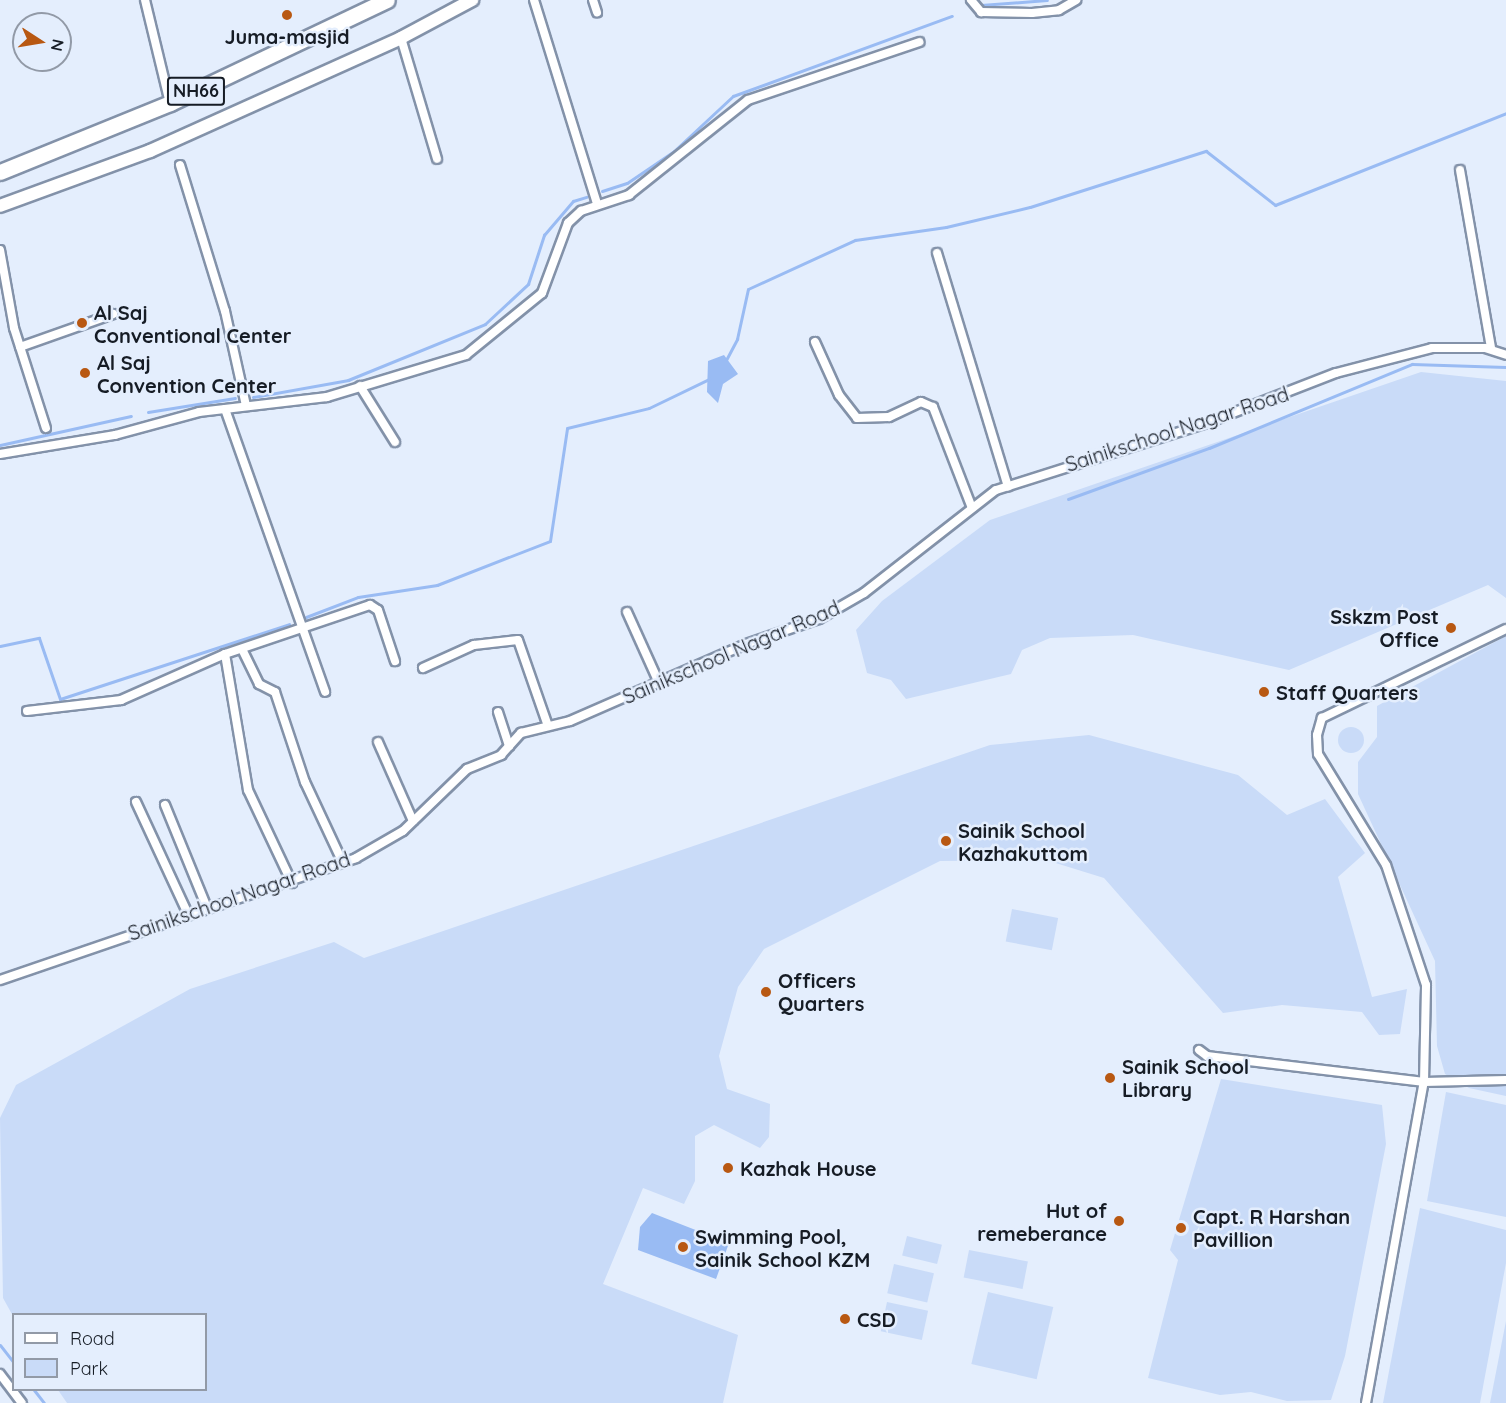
<!DOCTYPE html>
<html>
<head>
<meta charset="utf-8">
<style>
  body { margin:0 }
  #map { position:relative; width:1506px; height:1403px; overflow:hidden; background:#e4eefd; font-family:Quicksand,sans-serif }
  div>[style] { position:absolute }
  .green>* { inset:0; background:#c9dbf8; transform-origin:0 0 }
  .round { border-radius:50% }
  .water>* { inset:0; background:#99bbf3 }
  .stream>* { height:3px; margin:-1.5px; padding:0 1.5px; transform-origin:1.5px; border-radius:1.5px; background:#99bbf3 }
  .roads { filter:drop-shadow(2px 0 #8392a9) drop-shadow(-2px 0 #8392a9) drop-shadow(0 2px #8392a9) drop-shadow(0 -2px #8392a9) }
  .street>* { height:8px; margin:-4px; padding:0 4px; transform-origin:4px; border-radius:4px; background:#fff }
  .secondary>* { height:12px; margin:-6px; padding:0 6px; transform-origin:6px; border-radius:6px; background:#fff }
  .highway>* { height:15px; margin:-7.5px; padding:0 7.5px; transform-origin:7.5px; border-radius:7.5px; background:#fff }
  .dots>* { width:16px; height:16px; translate:-50% -50%; box-sizing:border-box; border:3px solid #e4eefd; border-radius:50% }
  span { translate:-50% -50%; white-space:nowrap; text-align:center; line-height:1.15; -webkit-text-stroke:5px #e4eefd; paint-order:stroke }
  .shield-label span { padding:2px 4px; background:#e4eefd; border:2px solid; border-radius:4px; -webkit-text-stroke-width:0 }
  .shield-label { font-size:18px; color:#161c25; font-weight:700 }
  .poi-label { font-size:20px; color:#161c25; font-weight:700 }
  .left { translate:0 -50%; text-align:left }
  .right { translate:-100% -50%; text-align:right }
  .street-label { font-size:20px; color:#161c25 }
  .legend { position:absolute; left:12px; top:1313px; width:195px; height:78px; box-sizing:border-box; background:#e4eefd; border:2px solid #929aa7; margin:0; padding:8px 10px; list-style:none; font-size:18px; color:#161c25 }
  .legend li { display:flex; align-items:center; gap:12px; height:30px }
  .legend b { width:30px; border:2px solid #929aa7 }
  .north { position:absolute; left:12px; top:12px; width:60px; height:60px; box-sizing:border-box; background:#e4eefd; border:2px solid #929aa7; border-radius:50%; rotate:102deg; font-size:16px; font-weight:700; line-height:24px; text-align:center; color:#161c25 }
  .north::after { content:''; display:block; margin:auto; width:21px; height:27px; background:#b85812; clip-path:polygon(50% 0,100% 100%,50% 72%,0 100%) }
</style>
</head>
<body>
<div id="map">
  <div class="green">
    <div style="clip-path:polygon(1421px 372px,1506px 381px,1506px 598px,1488px 585px,1289px 670px,1133px 635px,1050px 638px,1022px 650px,1011px 674px,906px 699px,891px 680px,867px 673px,856px 630px,882px 601px,990px 520px)"></div>
    <div style="clip-path:polygon(1506px 636px,1506px 1096px,1469px 1088px,1445px 1074px,1437px 1046px,1435px 961px,1358px 794px,1358px 762px,1377px 737px,1377px 706px)"></div>
    <div class="round" style="left:1338px;top:727px;width:26px;height:26px"></div>
    <div style="clip-path:polygon(1089px 735px,1238px 775px,1287px 815px,1325px 799px,1365px 853px,1338px 877px,1372px 997px,1407px 989px,1400px 1034px,1379px 1035px,1362px 1012px,1282px 1005px,1223px 1013px,1104px 878px,1046px 860px,940px 861px,764px 949px,738px 987px,719px 1056px,727px 1089px,770px 1104px,769px 1137px,760px 1148px,714px 1125px,695px 1136px,695px 1181px,684px 1204px,643px 1188px,603px 1284px,738px 1335px,723px 1403px,67px 1403px,58px 1390px,206px 1390px,206px 1314px,13px 1316px,3px 1298px,0 1118px,16px 1085px,190px 989px,334px 942px,364px 958px,990px 745px)"></div>
    <div style="left:1012px;top:909px;width:47px;height:33px;rotate:11deg"></div>
    <div style="clip-path:polygon(1221px 1079px,1382px 1105px,1386px 1144px,1345px 1356px,1331px 1400px,1287px 1401px,1251px 1392px,1220px 1395px,1148px 1378px,1178px 1260px,1170px 1250px)"></div>
    <div style="clip-path:polygon(1446px 1092px,1506px 1105px,1506px 1217px,1427px 1201px)"></div>
    <div style="clip-path:polygon(1420px 1208px,1506px 1230px,1506px 1263px,1480px 1403px,1383px 1403px)"></div>
    <div style="left:907px;top:1236px;width:36px;height:20px;rotate:14deg"></div>
    <div style="left:969px;top:1250px;width:60px;height:28px;rotate:11deg"></div>
    <div style="left:894px;top:1264px;width:41px;height:30px;rotate:13deg"></div>
    <div style="left:988px;top:1292px;width:67px;height:74px;rotate:13deg"></div>
    <div style="left:887px;top:1302px;width:42px;height:30px;rotate:12deg"></div>
    <div style="clip-path:polygon(1506px 1321px,1506px 1403px,1490px 1403px)"></div>
  </div>
  <div class="water">
    <div style="clip-path:polygon(724px 355px,738px 374px,723px 384px,718px 403px,707px 392px,708px 361px)"></div>
    <div style="clip-path:polygon(652px 1213px,729px 1243px,716px 1279px,638px 1250px,640px 1227px)"></div>
  </div>
  <div class="stream">
    <div style="left:981px;top:5px;width:66px;rotate:-4.3deg"></div>
    <div style="left:602px;top:191px;width:26px;rotate:-18deg"></div>
    <div style="left:627px;top:183px;width:57px;rotate:-34.2deg"></div>
    <div style="left:674px;top:151px;width:81px;rotate:-43deg"></div>
    <div style="left:733px;top:96px;width:233px;rotate:-20.1deg"></div>
    <div style="left:726px;top:360px;width:24px;rotate:-62deg"></div>
    <div style="left:737px;top:339px;width:51px;rotate:-77.6deg"></div>
    <div style="left:748px;top:289px;width:118px;rotate:-24.6deg"></div>
    <div style="left:855px;top:240px;width:92px;rotate:-8.1deg"></div>
    <div style="left:946px;top:227px;width:86px;rotate:-13.4deg"></div>
    <div style="left:1030px;top:207px;width:185px;rotate:-17.7deg"></div>
    <div style="left:1206px;top:151px;width:88px;rotate:38deg"></div>
    <div style="left:1275px;top:205px;width:249px;rotate:-21.7deg"></div>
    <div style="left:253px;top:397px;width:97px;rotate:-10.1deg"></div>
    <div style="left:348px;top:380px;width:148px;rotate:-22.2deg"></div>
    <div style="left:485px;top:324px;width:59px;rotate:-42.9deg"></div>
    <div style="left:528px;top:284px;width:52px;rotate:-71.9deg"></div>
    <div style="left:544px;top:235px;width:45px;rotate:-49.5deg"></div>
    <div style="left:573px;top:201px;width:14px;rotate:-17deg"></div>
    <div style="left:148px;top:412px;width:88px;rotate:-9.1deg"></div>
    <div style="left:0;top:445px;width:134px;rotate:-12.5deg"></div>
    <div style="left:1068px;top:499px;width:150px;rotate:-19.9deg"></div>
    <div style="left:1209px;top:448px;width:220px;rotate:-22.5deg"></div>
    <div style="left:1412px;top:364px;width:94px;rotate:1.8deg"></div>
    <div style="left:306px;top:617px;width:56px;rotate:-21deg"></div>
    <div style="left:358px;top:597px;width:80px;rotate:-8.6deg"></div>
    <div style="left:437px;top:585px;width:121px;rotate:-21.3deg"></div>
    <div style="left:550px;top:541px;width:114px;rotate:-81.4deg"></div>
    <div style="left:567px;top:428px;width:84px;rotate:-13.7deg"></div>
    <div style="left:649px;top:408px;width:67px;rotate:-25.8deg"></div>
    <div style="left:0;top:646px;width:40px;rotate:-12deg"></div>
    <div style="left:39px;top:638px;width:65px;rotate:71deg"></div>
    <div style="left:60px;top:699px;width:241px;rotate:-18.1deg"></div>
    <div style="left:0;top:1345px;width:23px;rotate:52deg"></div>
    <div style="left:34px;top:1390px;width:16px;rotate:52deg"></div>
  </div>
  <div class="roads">
    <div class="street">
      <div style="left:145px;top:0;width:106px;rotate:76.4deg"></div>
      <div style="left:534px;top:0;width:213px;rotate:72.8deg"></div>
      <div style="left:593px;top:0;width:13px;rotate:72deg"></div>
      <div style="left:971px;top:0;width:16px;rotate:50deg"></div>
      <div style="left:981px;top:12px;width:51px;rotate:1.1deg"></div>
      <div style="left:1032px;top:13px;width:27px;rotate:-6deg"></div>
      <div style="left:1059px;top:10px;width:20px;rotate:-30deg"></div>
      <div style="left:401px;top:38px;width:126px;rotate:73.4deg"></div>
      <div style="left:180px;top:165px;width:153px;rotate:72.9deg"></div>
      <div style="left:225px;top:311px;width:97px;rotate:77.5deg"></div>
      <div style="left:1460px;top:170px;width:181px;rotate:80.1deg"></div>
      <div style="left:0;top:250px;width:79px;rotate:79.8deg"></div>
      <div style="left:14px;top:328px;width:105px;rotate:72.3deg"></div>
      <div style="left:937px;top:253px;width:244px;rotate:73.1deg"></div>
      <div style="left:815px;top:342px;width:58px;rotate:65.6deg"></div>
      <div style="left:839px;top:395px;width:29px;rotate:52deg"></div>
      <div style="left:857px;top:418px;width:32px;rotate:-2deg"></div>
      <div style="left:889px;top:417px;width:35px;rotate:-25deg"></div>
      <div style="left:921px;top:402px;width:13px;rotate:23deg"></div>
      <div style="left:933px;top:407px;width:108px;rotate:68.9deg"></div>
      <div style="left:20px;top:347px;width:99px;rotate:-19.5deg"></div>
      <div style="left:360px;top:386px;width:66px;rotate:58deg"></div>
      <div style="left:225px;top:409px;width:300px;rotate:70.5deg"></div>
      <div style="left:0;top:454px;width:117px;rotate:-9.4deg"></div>
      <div style="left:115px;top:435px;width:87px;rotate:-15.3deg"></div>
      <div style="left:199px;top:412px;width:129px;rotate:-6.7deg"></div>
      <div style="left:327px;top:397px;width:145px;rotate:-16.8deg"></div>
      <div style="left:466px;top:355px;width:98px;rotate:-39.2deg"></div>
      <div style="left:542px;top:293px;width:75px;rotate:-69.6deg"></div>
      <div style="left:568px;top:223px;width:18px;rotate:-43deg"></div>
      <div style="left:581px;top:211px;width:51px;rotate:-18.4deg"></div>
      <div style="left:629px;top:195px;width:152px;rotate:-38.6deg"></div>
      <div style="left:748px;top:100px;width:181px;rotate:-18.7deg"></div>
      <div style="left:627px;top:612px;width:78px;rotate:65.7deg"></div>
      <div style="left:242px;top:649px;width:39px;rotate:64deg"></div>
      <div style="left:259px;top:684px;width:18px;rotate:27deg"></div>
      <div style="left:275px;top:692px;width:95px;rotate:71.6deg"></div>
      <div style="left:305px;top:782px;width:89px;rotate:64.9deg"></div>
      <div style="left:225px;top:654px;width:138px;rotate:80.4deg"></div>
      <div style="left:248px;top:790px;width:103px;rotate:64.7deg"></div>
      <div style="left:423px;top:668px;width:56px;rotate:-24.3deg"></div>
      <div style="left:474px;top:645px;width:44px;rotate:-6.5deg"></div>
      <div style="left:518px;top:640px;width:91px;rotate:70.8deg"></div>
      <div style="left:27px;top:711px;width:95px;rotate:-6.7deg"></div>
      <div style="left:121px;top:700px;width:114px;rotate:-23.9deg"></div>
      <div style="left:225px;top:654px;width:153px;rotate:-18.7deg"></div>
      <div style="left:370px;top:605px;width:9px;rotate:32deg"></div>
      <div style="left:378px;top:610px;width:54px;rotate:71.6deg"></div>
      <div style="left:498px;top:712px;width:36px;rotate:72deg"></div>
      <div style="left:378px;top:742px;width:86px;rotate:66.1deg"></div>
      <div style="left:136px;top:802px;width:123px;rotate:65.1deg"></div>
      <div style="left:165px;top:805px;width:111px;rotate:67.8deg"></div>
      <div style="left:0;top:980px;width:376px;rotate:-18.9deg"></div>
      <div style="left:356px;top:858px;width:54px;rotate:-29.9deg"></div>
      <div style="left:403px;top:831px;width:89px;rotate:-44.1deg"></div>
      <div style="left:467px;top:769px;width:37px;rotate:-22deg"></div>
      <div style="left:501px;top:755px;width:30px;rotate:-48deg"></div>
      <div style="left:521px;top:733px;width:50px;rotate:-13.8deg"></div>
      <div style="left:570px;top:721px;width:192px;rotate:-23.6deg"></div>
      <div style="left:746px;top:644px;width:77px;rotate:-18.9deg"></div>
      <div style="left:819px;top:619px;width:52px;rotate:-30deg"></div>
      <div style="left:864px;top:593px;width:167px;rotate:-38deg"></div>
      <div style="left:996px;top:490px;width:221px;rotate:-17.6deg"></div>
      <div style="left:1207px;top:423px;width:138px;rotate:-21.2deg"></div>
      <div style="left:1336px;top:373px;width:99px;rotate:-14.6deg"></div>
      <div style="left:1432px;top:348px;width:53px"></div>
      <div style="left:1485px;top:348px;width:22px;rotate:18deg"></div>
      <div style="left:1199px;top:1050px;width:10px;rotate:37deg"></div>
      <div style="left:1207px;top:1056px;width:219px;rotate:6.8deg"></div>
      <div style="left:1424px;top:1082px;width:82px;rotate:-1.4deg"></div>
      <div style="left:0;top:1374px;width:36px;rotate:53deg"></div>
      <div style="left:1366px;top:1403px;width:326px;rotate:-79.8deg"></div>
      <div style="left:1424px;top:1082px;width:97px;rotate:-88.8deg"></div>
      <div style="left:1426px;top:985px;width:126px;rotate:-108.4deg"></div>
      <div style="left:1386px;top:865px;width:130px;rotate:-121.5deg"></div>
      <div style="left:1318px;top:754px;width:19px;rotate:-93deg"></div>
      <div style="left:1317px;top:735px;width:18px;rotate:-74deg"></div>
      <div style="left:1322px;top:718px;width:204px;rotate:-25.8deg"></div>
    </div>
    <div class="secondary">
      <div style="left:0;top:206px;width:160px;rotate:-20.1deg"></div>
      <div style="left:150px;top:151px;width:275px;rotate:-24.2deg"></div>
      <div style="left:401px;top:38px;width:81px;rotate:-28.2deg"></div>
    </div>
    <div class="highway">
      <div style="left:0;top:172px;width:183px;rotate:-22.1deg"></div>
      <div style="left:170px;top:103px;width:240px;rotate:-25.4deg"></div>
    </div>
  </div>
  <div class="dots">
    <div style="left:287px;top:15px;background:#b85812"></div>
    <div style="left:82px;top:323px;background:#b85812"></div>
    <div style="left:85px;top:373px;background:#b85812"></div>
    <div style="left:1451px;top:628px;background:#b85812"></div>
    <div style="left:1264px;top:692px;background:#b85812"></div>
    <div style="left:946px;top:841px;background:#b85812"></div>
    <div style="left:766px;top:992px;background:#b85812"></div>
    <div style="left:1110px;top:1078px;background:#b85812"></div>
    <div style="left:728px;top:1168px;background:#b85812"></div>
    <div style="left:1119px;top:1221px;background:#b85812"></div>
    <div style="left:1181px;top:1228px;background:#b85812"></div>
    <div style="left:683px;top:1247px;background:#b85812"></div>
    <div style="left:845px;top:1319px;background:#b85812"></div>
  </div>
  <div class="shield-label">
    <span style="left:196px;top:91px">NH66</span>
  </div>
  <div class="poi-label">
    <span style="left:287px;top:36px">Juma-masjid</span>
    <span class="left" style="left:94px;top:324px">Al Saj<br>Conventional Center</span>
    <span class="left" style="left:97px;top:374px">Al Saj<br>Convention Center</span>
    <span class="right" style="left:1439px;top:628px">Sskzm Post<br>Office</span>
    <span class="left" style="left:1276px;top:692px">Staff Quarters</span>
    <span class="left" style="left:958px;top:842px">Sainik School<br>Kazhakuttom</span>
    <span class="left" style="left:778px;top:992px">Officers<br>Quarters</span>
    <span class="left" style="left:1122px;top:1078px">Sainik School<br>Library</span>
    <span class="left" style="left:740px;top:1168px">Kazhak House</span>
    <span class="right" style="left:1107px;top:1222px">Hut of<br>remeberance</span>
    <span class="left" style="left:1193px;top:1228px">Capt. R Harshan<br>Pavillion</span>
    <span class="left" style="left:695px;top:1248px">Swimming Pool,<br>Sainik School KZM</span>
    <span class="left" style="left:857px;top:1319px">CSD</span>
  </div>
  <div class="street-label">
    <span style="left:1177px;top:429px;rotate:-18deg">Sainikschool Nagar Road</span>
    <span style="left:731px;top:652px;rotate:-23deg">Sainikschool Nagar Road</span>
    <span style="left:239px;top:896px;rotate:-19deg">Sainikschool Nagar Road</span>
  </div>
  <ul class="legend">
  <li><b style="height:8px;background:#fff"></b>Road</li>
  <li><b style="height:16px;background:#c9dbf8"></b>Park</li>
  </ul>
  <div class="north">N</div>
</div>
</body>
</html>
